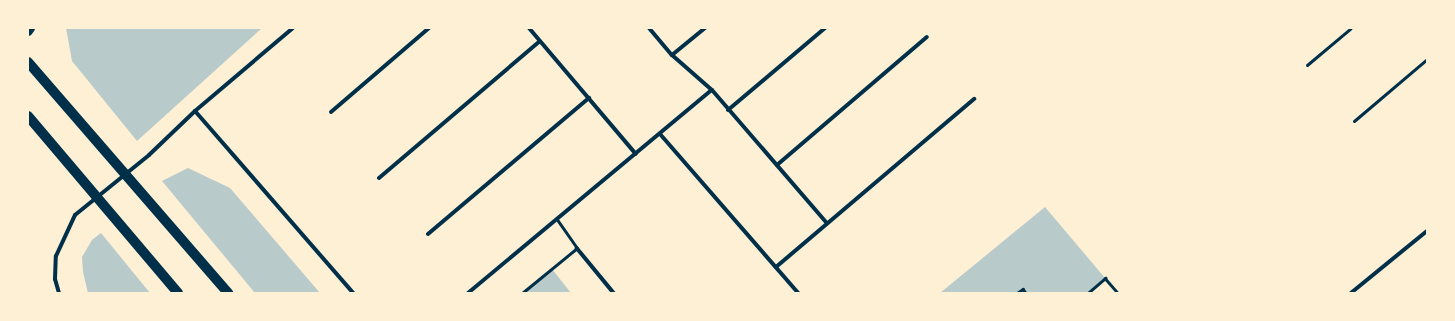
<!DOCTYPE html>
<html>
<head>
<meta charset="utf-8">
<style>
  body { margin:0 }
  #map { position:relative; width:1455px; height:321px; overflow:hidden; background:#fdf0d5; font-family:"Asap Condensed",sans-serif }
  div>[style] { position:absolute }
  .green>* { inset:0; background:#b9caca }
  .path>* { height:2.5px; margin:-1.25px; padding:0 1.25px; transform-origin:1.25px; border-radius:1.25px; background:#003049 }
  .service>* { height:3px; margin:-1.5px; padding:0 1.5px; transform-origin:1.5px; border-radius:1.5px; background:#003049 }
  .pedestrian>* { height:3.5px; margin:-1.75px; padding:0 1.75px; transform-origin:1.75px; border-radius:1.75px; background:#003049 }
  .minor>* { height:4px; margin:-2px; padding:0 2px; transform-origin:2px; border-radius:2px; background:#003049 }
  .primary>* { height:10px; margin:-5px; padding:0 5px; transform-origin:5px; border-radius:5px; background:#003049 }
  span { translate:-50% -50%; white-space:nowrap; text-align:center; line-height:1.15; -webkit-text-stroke:3.5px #fdf0d5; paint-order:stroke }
  .frame { position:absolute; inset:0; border:29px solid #fdf0d5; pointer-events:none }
</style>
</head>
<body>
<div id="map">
  <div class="green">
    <div style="clip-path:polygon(66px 28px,262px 28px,137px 141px,72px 61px)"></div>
    <div style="clip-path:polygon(188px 168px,230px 188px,320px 293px,255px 293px,162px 181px)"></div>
    <div style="clip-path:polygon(1045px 207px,1105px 278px,1088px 293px,940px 293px)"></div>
    <div style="clip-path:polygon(101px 233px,150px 293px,88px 293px,83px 272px,82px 257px,92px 240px)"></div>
    <div style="clip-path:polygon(552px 269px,571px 293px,522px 293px)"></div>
  </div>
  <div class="path">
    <div style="left:1017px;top:293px;width:7px;rotate:-34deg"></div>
    <div style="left:1023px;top:289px;width:5px;rotate:53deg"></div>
    <div style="left:1088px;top:293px;width:23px;rotate:-41deg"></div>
    <div style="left:1105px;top:278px;width:20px;rotate:49deg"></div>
  </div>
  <div class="service">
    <div style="left:1307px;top:65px;width:57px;rotate:-40.1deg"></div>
    <div style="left:1354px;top:121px;width:96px;rotate:-40.3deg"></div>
    <div style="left:522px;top:293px;width:71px;rotate:-39.3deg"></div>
    <div style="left:577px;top:248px;width:35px;rotate:-125deg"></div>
  </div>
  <div class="pedestrian">
    <div style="left:577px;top:248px;width:58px;rotate:50.6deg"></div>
    <div style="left:1351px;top:293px;width:98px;rotate:-39.2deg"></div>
  </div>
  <div class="minor">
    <div style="left:529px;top:28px;width:165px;rotate:49.7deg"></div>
    <div style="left:649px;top:28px;width:35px;rotate:50deg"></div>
    <div style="left:672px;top:55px;width:53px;rotate:41.2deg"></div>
    <div style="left:712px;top:90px;width:174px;rotate:49.2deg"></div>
    <div style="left:672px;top:55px;width:43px;rotate:-39.3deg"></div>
    <div style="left:728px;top:110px;width:127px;rotate:-40.2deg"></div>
    <div style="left:195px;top:111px;width:241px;rotate:49deg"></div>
    <div style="left:331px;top:112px;width:129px;rotate:-40.6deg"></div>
    <div style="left:660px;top:134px;width:211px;rotate:49deg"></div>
    <div style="left:777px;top:165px;width:197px;rotate:-40.5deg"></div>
    <div style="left:379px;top:178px;width:211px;rotate:-40.4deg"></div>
    <div style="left:428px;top:234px;width:211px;rotate:-40.2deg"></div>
    <div style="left:776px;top:267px;width:260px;rotate:-40.3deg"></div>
    <div style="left:59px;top:293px;width:15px;rotate:-106deg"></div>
    <div style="left:55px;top:279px;width:23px;rotate:-88deg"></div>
    <div style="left:56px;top:256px;width:45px;rotate:-65.1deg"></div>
    <div style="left:75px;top:215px;width:95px;rotate:-39deg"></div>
    <div style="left:149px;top:155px;width:64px;rotate:-43.7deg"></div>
    <div style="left:195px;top:111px;width:128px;rotate:-40.3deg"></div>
    <div style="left:468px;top:293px;width:317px;rotate:-39.8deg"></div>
  </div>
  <div class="primary">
    <div style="left:28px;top:31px;width:4px;rotate:-56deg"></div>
    <div style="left:28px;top:62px;width:306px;rotate:49.1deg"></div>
    <div style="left:28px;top:116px;width:232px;rotate:49.7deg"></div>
  </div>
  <div class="frame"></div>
</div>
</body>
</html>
